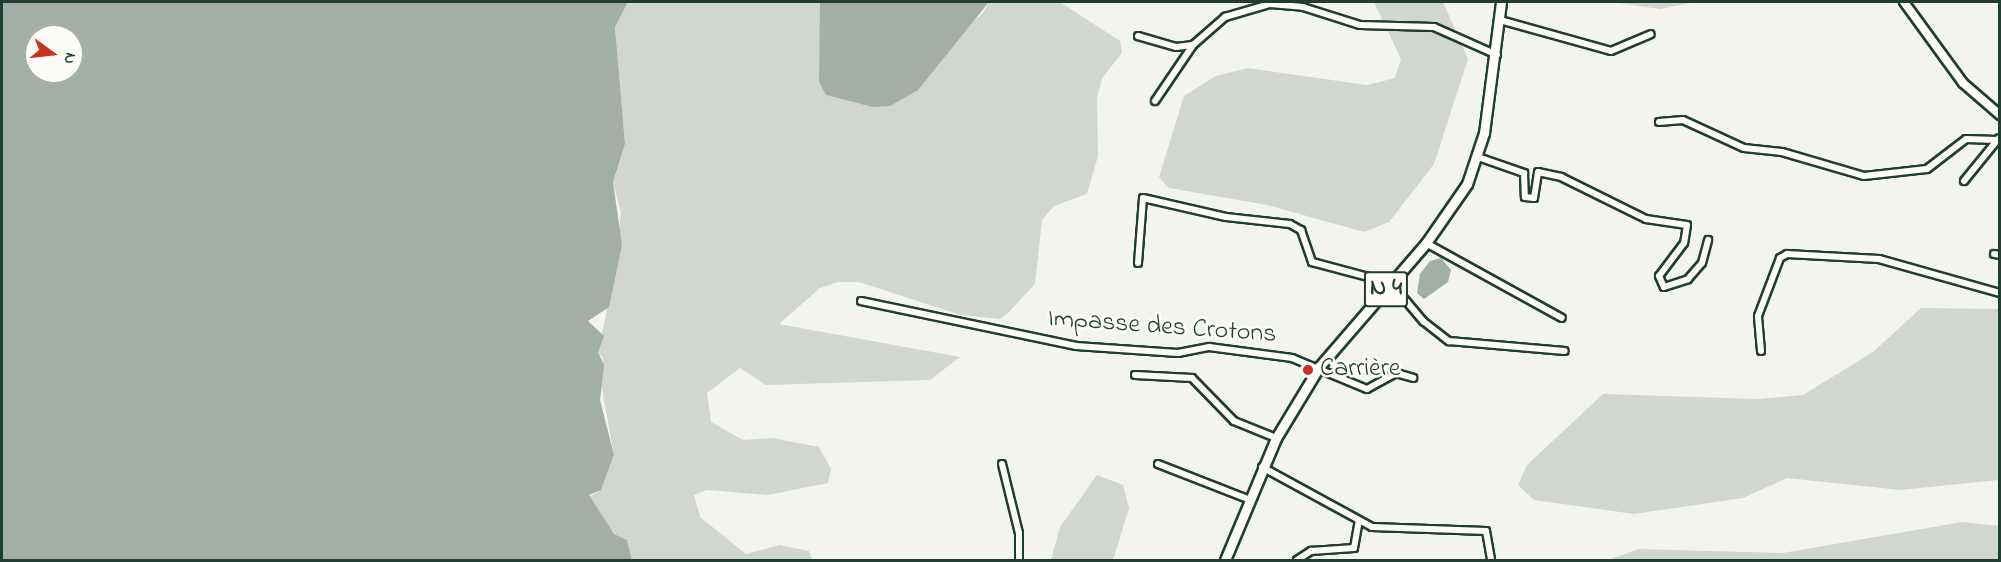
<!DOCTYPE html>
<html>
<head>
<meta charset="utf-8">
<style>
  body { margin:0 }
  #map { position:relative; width:2001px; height:562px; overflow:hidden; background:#f4f4ef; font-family:"Indie Flower",sans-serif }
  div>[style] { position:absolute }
  .green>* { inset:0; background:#d1d6d1 }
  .water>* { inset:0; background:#a3aea7 }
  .roads { filter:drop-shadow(2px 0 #1f3d34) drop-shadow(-2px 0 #1f3d34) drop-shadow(0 2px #1f3d34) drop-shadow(0 -2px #1f3d34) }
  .minor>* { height:6px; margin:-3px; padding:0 3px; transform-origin:3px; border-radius:3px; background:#fdfcf7 }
  .tertiary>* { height:8px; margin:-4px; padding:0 4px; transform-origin:4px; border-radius:4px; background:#fdfcf7 }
  .primary>* { height:9px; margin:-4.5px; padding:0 4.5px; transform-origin:4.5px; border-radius:4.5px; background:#fdfcf7 }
  .dots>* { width:16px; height:16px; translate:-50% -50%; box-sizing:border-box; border:3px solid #fdfcf7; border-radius:50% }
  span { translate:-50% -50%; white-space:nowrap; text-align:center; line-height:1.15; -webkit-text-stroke:5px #fdfcf7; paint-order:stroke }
  .shield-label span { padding:2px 4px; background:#fdfcf7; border:2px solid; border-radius:4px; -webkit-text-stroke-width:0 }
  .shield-label { font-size:24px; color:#1f3d34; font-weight:700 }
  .street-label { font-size:26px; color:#1f3d34 }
  .poi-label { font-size:26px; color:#1f3d34 }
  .left { translate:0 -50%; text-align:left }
  .frame { position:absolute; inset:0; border:3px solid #1f3d34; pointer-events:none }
  .north { position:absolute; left:24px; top:24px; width:60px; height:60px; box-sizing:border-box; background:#fdfcf7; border:2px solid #a4b0a9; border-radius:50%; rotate:105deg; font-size:16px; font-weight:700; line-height:24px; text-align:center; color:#1f3d34 }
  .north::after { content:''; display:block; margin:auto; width:21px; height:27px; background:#c8321e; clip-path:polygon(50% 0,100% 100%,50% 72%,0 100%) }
</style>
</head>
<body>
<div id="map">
  <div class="green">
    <div style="clip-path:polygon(628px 2px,820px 2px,826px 95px,872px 107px,983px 13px,989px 2px,1060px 2px,1120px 41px,1122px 53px,1102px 78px,1097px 98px,1098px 156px,1087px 194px,1054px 206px,1042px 220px,1035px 284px,1009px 312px,1000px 319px,961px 315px,859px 282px,838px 282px,820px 288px,779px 324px,960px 357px,930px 380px,766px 385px,740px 368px,707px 393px,711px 422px,743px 440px,772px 438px,819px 447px,831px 469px,828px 483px,768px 495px,707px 490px,694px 495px,700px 517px,746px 554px,779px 545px,809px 551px,812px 560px,632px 560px,627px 540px,614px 534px,589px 497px,601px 490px,614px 455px,601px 383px,603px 358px,598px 352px,614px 277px,621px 212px,613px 182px,625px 144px,615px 27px)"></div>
    <div style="clip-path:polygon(1374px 2px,1443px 2px,1468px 59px,1434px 164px,1389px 222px,1364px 232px,1267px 205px,1169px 188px,1159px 177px,1184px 96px,1216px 76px,1248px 68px,1367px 85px,1395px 78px,1401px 59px)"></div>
    <div style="clip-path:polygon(1611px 2px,1695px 2px,1660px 9px)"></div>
    <div style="clip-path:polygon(1921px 308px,1999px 309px,1999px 480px,1900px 490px,1787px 478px,1743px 498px,1634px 514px,1534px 500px,1518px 485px,1527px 465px,1603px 394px,1757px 399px,1803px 395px,1873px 352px)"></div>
    <div style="clip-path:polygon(1097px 475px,1123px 485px,1129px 508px,1113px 560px,1051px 560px,1060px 527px)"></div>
    <div style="clip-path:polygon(1962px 522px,1999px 526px,1999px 560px,1608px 560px,1639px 549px,1783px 553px)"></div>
  </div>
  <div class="water">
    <div style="clip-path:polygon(evenodd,2px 2px,628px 2px,615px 27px,625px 144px,613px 182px,622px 245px,609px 307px,588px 321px,604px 336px,598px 352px,604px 365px,600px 400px,614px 455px,601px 490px,589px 495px,614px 534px,627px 540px,632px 560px,2px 560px,2px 2px,36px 36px,72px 36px,72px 72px,36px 72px,36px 36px)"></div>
    <div style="clip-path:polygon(820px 2px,989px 2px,918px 90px,890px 106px,872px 107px,826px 95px,819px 82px)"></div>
    <div style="clip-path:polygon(1441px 258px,1451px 270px,1448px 282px,1424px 299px,1417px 293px,1420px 274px,1430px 261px)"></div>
  </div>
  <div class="roads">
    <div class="minor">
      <div style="left:1500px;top:20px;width:115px;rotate:15.6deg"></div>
      <div style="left:1611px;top:51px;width:43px;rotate:-23deg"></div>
      <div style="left:1138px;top:36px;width:40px;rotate:16deg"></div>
      <div style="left:1176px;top:47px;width:17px;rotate:-7deg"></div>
      <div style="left:1193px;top:45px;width:43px;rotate:-41.2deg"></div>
      <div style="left:1225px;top:17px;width:47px;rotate:-16.1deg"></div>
      <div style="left:1270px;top:4px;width:33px;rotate:5deg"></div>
      <div style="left:1303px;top:7px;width:60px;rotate:17.5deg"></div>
      <div style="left:1360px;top:25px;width:74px;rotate:1.5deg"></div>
      <div style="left:1434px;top:27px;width:69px;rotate:24deg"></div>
      <div style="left:1155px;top:101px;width:68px;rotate:-55.8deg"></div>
      <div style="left:1659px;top:122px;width:24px;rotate:-5deg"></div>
      <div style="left:1683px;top:120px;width:67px;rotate:24.7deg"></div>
      <div style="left:1744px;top:148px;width:38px;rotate:6deg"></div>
      <div style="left:1782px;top:152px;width:85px;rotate:16.3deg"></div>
      <div style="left:1864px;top:176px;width:63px;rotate:-6.3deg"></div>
      <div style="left:1927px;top:169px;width:49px;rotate:-37.6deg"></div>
      <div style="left:1966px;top:139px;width:31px;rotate:2deg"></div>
      <div style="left:1478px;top:157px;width:49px;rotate:19.2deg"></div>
      <div style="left:1524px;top:173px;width:24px;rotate:88deg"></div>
      <div style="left:1525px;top:197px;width:9px;rotate:6deg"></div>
      <div style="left:1534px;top:198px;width:26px;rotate:-81deg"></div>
      <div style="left:1538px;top:172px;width:24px;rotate:12deg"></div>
      <div style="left:1561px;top:177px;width:95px;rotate:26.3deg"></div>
      <div style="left:1646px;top:219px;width:41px;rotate:8.3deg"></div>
      <div style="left:1687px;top:225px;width:18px;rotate:99deg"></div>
      <div style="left:1684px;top:243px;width:41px;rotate:127.1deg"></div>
      <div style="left:1659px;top:276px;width:12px;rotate:66deg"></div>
      <div style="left:1664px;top:287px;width:25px;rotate:-18deg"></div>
      <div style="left:1688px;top:279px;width:21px;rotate:-49deg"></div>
      <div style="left:1702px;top:263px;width:24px;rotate:-75deg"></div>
      <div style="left:1964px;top:181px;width:55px;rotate:-50.9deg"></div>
      <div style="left:1426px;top:243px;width:155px;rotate:28.9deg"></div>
      <div style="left:1994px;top:254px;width:6px;rotate:9deg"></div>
      <div style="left:1138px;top:263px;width:65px;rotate:-85.6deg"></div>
      <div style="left:1143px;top:198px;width:85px;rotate:12.9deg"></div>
      <div style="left:1226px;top:217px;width:64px;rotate:6.2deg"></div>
      <div style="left:1290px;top:224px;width:13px;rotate:29deg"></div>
      <div style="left:1301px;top:230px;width:34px;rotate:71deg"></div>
      <div style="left:1312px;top:262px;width:82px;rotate:14.9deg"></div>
      <div style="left:1391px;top:283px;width:50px;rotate:49.9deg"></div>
      <div style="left:1423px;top:321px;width:33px;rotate:38deg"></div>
      <div style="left:1449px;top:341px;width:116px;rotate:4.9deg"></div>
      <div style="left:861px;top:301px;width:220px;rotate:11.8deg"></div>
      <div style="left:1076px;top:346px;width:102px;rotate:3.9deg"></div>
      <div style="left:1178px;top:353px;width:32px;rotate:-11deg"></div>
      <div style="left:1209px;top:347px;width:84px;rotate:7.5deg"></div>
      <div style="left:1292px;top:358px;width:81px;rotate:22.5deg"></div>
      <div style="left:1367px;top:389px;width:33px;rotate:-29deg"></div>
      <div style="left:1396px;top:373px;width:18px;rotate:16deg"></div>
      <div style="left:1761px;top:351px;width:35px;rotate:-95deg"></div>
      <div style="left:1758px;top:316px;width:62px;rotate:-69.2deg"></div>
      <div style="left:1780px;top:258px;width:8px;rotate:-30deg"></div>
      <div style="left:1787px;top:254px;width:92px;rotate:3.1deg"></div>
      <div style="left:1879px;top:259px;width:126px;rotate:15.7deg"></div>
      <div style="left:1135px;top:375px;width:57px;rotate:3deg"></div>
      <div style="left:1192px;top:378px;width:60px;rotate:45.7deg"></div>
      <div style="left:1234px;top:421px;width:45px;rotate:22deg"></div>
      <div style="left:1002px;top:464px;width:71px;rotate:76.2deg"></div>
      <div style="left:1019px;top:533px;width:27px;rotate:90deg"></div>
      <div style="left:1158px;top:464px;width:97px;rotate:21.3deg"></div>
      <div style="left:1262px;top:467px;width:125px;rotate:28.6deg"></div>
      <div style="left:1372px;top:527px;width:114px;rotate:2deg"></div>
      <div style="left:1486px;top:531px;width:29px;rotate:80deg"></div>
      <div style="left:1297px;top:560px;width:17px;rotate:-33deg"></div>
      <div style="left:1311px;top:551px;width:43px;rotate:-4deg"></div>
      <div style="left:1354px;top:548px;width:27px;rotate:-80deg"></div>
    </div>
    <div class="tertiary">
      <div style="left:1904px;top:2px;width:100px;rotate:53.9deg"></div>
      <div style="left:1963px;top:83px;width:49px;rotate:40.9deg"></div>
    </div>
    <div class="primary">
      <div style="left:1225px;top:560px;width:132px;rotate:-67.3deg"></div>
      <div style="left:1276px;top:438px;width:83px;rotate:-58.8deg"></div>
      <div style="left:1319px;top:367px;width:164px;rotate:-49.2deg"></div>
      <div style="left:1426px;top:243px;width:72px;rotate:-55.2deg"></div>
      <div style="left:1467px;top:184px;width:54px;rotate:-71.6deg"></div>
      <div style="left:1484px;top:133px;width:132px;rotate:-82.6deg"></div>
    </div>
  </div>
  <div class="dots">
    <div style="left:1308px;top:370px;background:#c8321e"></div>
  </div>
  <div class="shield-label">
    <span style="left:1386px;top:289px">N 4</span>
  </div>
  <div class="street-label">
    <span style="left:1162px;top:328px;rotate:4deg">Impasse des Crotons</span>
  </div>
  <div class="poi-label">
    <span class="left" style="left:1320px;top:370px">Carrière</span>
  </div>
  <div class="frame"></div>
  <div class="north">N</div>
</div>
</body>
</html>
